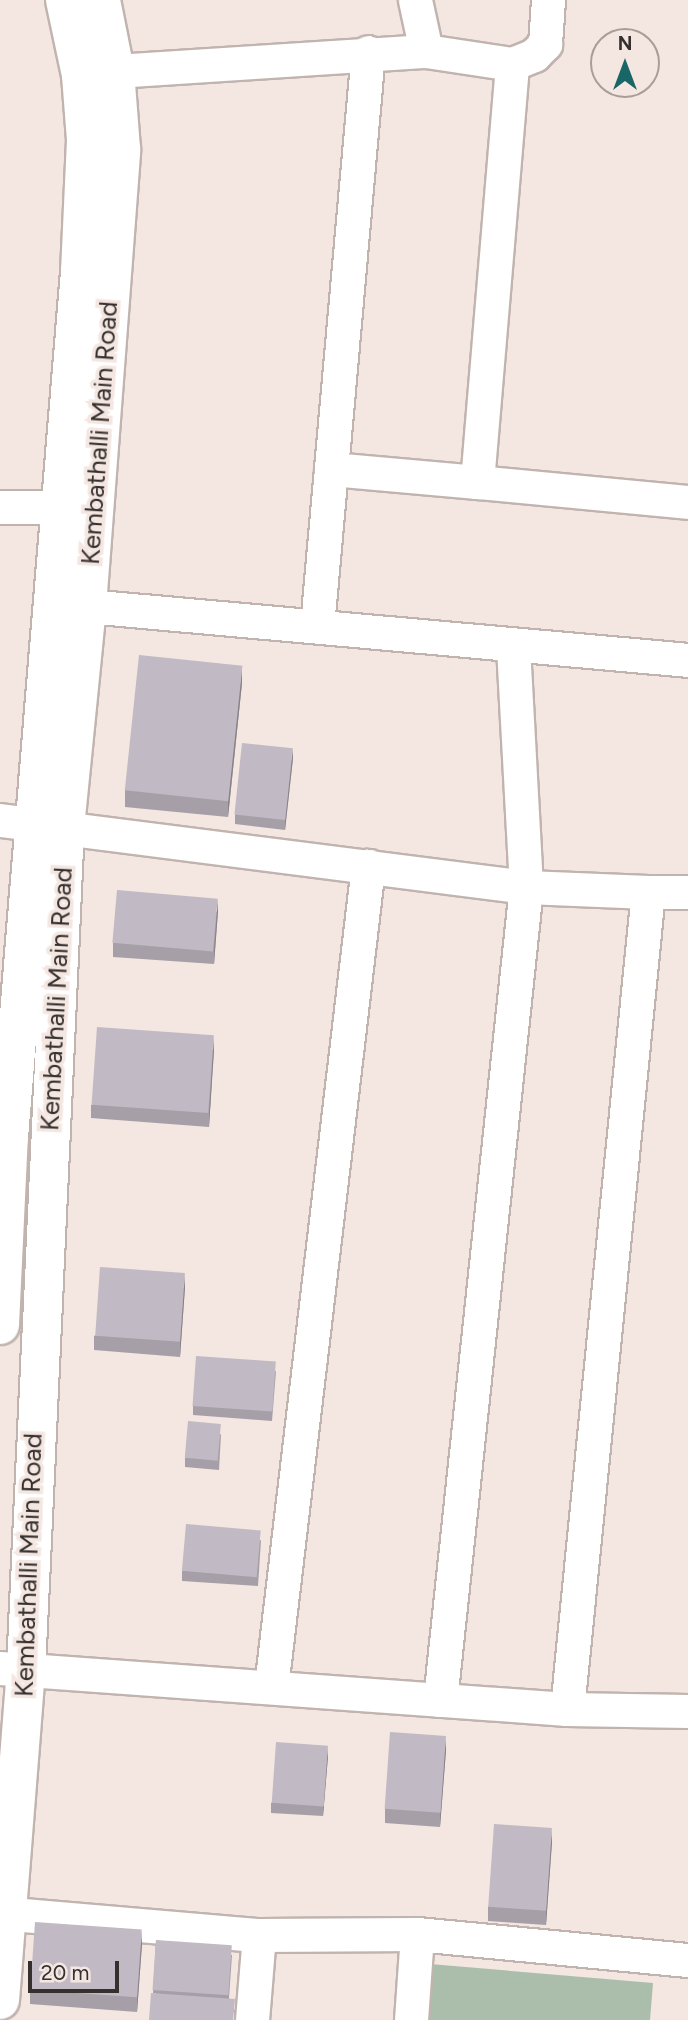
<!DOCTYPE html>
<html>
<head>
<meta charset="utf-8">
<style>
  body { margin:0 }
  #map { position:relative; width:688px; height:2020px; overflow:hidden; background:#f4e6e1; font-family:Figtree,sans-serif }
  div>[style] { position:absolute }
  .green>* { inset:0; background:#abbdab }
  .roads { filter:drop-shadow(2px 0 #c1b4af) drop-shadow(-2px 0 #c1b4af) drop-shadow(0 2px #c1b4af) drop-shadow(0 -2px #c1b4af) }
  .street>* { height:33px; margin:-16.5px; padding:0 16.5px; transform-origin:16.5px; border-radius:16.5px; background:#fff }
  .secondary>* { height:38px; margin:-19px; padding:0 19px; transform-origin:19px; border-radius:19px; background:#fff }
  .wall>* { inset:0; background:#a69fa8 }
  .shaded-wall>* { inset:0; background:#878288 }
  .building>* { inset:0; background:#c1b9c3; transform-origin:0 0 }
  span { translate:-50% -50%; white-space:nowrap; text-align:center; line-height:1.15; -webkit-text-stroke:7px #f4e6e1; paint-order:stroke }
  .street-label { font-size:26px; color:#35302e }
  .north { position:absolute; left:590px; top:28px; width:70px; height:70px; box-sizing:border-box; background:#f4e6e1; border:2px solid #a89d99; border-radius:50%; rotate:0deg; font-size:19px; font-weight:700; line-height:28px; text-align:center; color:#35302e }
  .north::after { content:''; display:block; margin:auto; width:24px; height:32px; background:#186665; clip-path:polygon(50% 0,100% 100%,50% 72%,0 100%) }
  .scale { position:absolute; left:28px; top:1961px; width:91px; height:32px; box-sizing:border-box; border:4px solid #35302e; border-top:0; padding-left:9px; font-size:21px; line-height:24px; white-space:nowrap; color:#35302e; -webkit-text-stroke:5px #f4e6e1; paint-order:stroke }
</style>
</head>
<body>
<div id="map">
  <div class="green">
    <div style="clip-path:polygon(430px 1964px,653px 1983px,650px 2020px,426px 2020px)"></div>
  </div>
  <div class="roads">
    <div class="street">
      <div style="left:415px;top:0;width:52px;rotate:77.8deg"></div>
      <div style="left:115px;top:71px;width:312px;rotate:-3.7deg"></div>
      <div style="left:426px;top:51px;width:87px;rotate:8.6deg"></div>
      <div style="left:512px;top:64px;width:24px;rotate:-22deg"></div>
      <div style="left:534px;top:55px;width:16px;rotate:-45deg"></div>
      <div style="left:545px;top:44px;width:44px;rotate:-86.1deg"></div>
      <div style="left:331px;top:469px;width:147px;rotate:5.1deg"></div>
      <div style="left:477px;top:482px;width:419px;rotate:-85.2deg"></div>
      <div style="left:477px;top:482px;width:212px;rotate:5.4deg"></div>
      <div style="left:0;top:507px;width:62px"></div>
      <div style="left:87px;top:606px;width:603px;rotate:5.13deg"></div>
      <div style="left:317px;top:626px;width:576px;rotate:-84.92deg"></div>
      <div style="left:0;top:820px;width:530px;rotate:7.26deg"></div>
      <div style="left:526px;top:887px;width:122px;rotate:2.3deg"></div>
      <div style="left:648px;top:892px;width:821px;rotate:95.66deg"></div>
      <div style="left:648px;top:892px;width:40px"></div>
      <div style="left:0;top:1668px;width:568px;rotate:4.14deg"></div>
      <div style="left:567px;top:1709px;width:121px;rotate:0.9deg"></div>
      <div style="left:271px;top:1687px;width:827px;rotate:-83.26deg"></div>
      <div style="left:440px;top:1700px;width:818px;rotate:-83.96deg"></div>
      <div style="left:526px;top:887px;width:243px;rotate:-93.1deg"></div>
      <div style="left:0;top:1913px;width:260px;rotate:4.9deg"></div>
      <div style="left:259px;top:1935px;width:158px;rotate:-0.4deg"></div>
      <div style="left:417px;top:1934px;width:272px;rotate:5.5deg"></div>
      <div style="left:252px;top:2020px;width:85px;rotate:-85.3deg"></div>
      <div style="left:411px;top:2020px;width:86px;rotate:-86deg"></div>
    </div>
    <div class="secondary">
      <div style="left:0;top:1325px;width:188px;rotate:-87.3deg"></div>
      <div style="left:9px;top:1137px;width:868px;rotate:-85.31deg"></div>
      <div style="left:80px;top:272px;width:132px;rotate:-87.4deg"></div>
      <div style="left:86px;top:140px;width:65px;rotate:-94.4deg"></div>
      <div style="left:81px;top:75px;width:77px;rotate:-102deg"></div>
      <div style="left:0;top:2000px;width:332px;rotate:-85.5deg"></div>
      <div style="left:26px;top:1669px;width:843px;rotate:-87.35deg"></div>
      <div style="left:65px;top:827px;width:222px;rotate:-84.3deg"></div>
      <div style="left:87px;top:606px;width:458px;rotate:-85.7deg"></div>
      <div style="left:121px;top:149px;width:78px;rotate:-94.4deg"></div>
      <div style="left:115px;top:71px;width:72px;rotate:-101.2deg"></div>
    </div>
  </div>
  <div class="wall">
    <div style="clip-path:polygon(242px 683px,228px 817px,125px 807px,125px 790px)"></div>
    <div style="clip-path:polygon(293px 758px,285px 830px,235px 824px,235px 815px)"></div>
    <div style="clip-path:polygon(218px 911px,214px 964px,113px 957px,113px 943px)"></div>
    <div style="clip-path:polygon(214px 1049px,209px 1127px,91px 1118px,91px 1105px)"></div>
    <div style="clip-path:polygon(185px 1287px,180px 1357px,94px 1350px,94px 1336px)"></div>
    <div style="clip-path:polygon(276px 1371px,272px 1421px,193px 1415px,193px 1406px)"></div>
    <div style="clip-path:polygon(221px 1434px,219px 1470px,185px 1467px,185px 1458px)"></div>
    <div style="clip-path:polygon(261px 1540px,258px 1586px,182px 1581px,182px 1571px)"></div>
    <div style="clip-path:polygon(446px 1750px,440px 1827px,385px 1823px,385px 1809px)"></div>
    <div style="clip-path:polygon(328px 1756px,323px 1816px,271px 1813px,271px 1803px)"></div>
    <div style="clip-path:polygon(552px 1842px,546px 1925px,488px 1921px,488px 1907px)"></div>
    <div style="clip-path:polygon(156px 1940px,232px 1955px,229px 1998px,235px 2012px,153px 1993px)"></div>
    <div style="clip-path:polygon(142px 1944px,137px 2012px,30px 2004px,30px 1990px)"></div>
  </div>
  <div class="shaded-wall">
    <div style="clip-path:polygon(242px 666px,242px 683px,228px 817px,228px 800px)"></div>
    <div style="clip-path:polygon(293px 748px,293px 758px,285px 830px,285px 820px)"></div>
    <div style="clip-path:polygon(218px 898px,218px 911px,214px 964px,214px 950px)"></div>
    <div style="clip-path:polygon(214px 1035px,214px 1049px,209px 1127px,209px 1113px)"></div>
    <div style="clip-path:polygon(185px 1273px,185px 1287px,180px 1357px,180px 1343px)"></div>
    <div style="clip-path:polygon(446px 1736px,446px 1750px,440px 1827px,440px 1813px)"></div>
    <div style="clip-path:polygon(328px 1746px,328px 1756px,323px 1816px,323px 1807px)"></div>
    <div style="clip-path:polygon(552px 1828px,552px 1842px,546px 1925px,546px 1911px)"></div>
    <div style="clip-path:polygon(142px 1930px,142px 1944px,137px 2012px,137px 1998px)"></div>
  </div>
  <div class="building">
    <div style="left:139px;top:655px;width:104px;height:136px;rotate:6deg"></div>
    <div style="left:242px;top:743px;width:51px;height:72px;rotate:6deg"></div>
    <div style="left:117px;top:890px;width:101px;height:53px;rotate:5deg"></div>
    <div style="left:97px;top:1027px;width:117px;height:78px;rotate:4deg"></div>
    <div style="left:100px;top:1267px;width:85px;height:69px;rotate:4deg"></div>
    <div style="left:196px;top:1356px;width:80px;height:50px;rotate:4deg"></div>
    <div style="left:188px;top:1421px;width:33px;height:37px;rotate:5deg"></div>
    <div style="left:186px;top:1524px;width:75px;height:47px;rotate:5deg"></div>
    <div style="left:390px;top:1732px;width:56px;height:77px;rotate:4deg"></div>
    <div style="left:276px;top:1742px;width:52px;height:61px;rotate:4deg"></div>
    <div style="left:494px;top:1824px;width:58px;height:83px;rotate:4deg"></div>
    <div style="left:35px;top:1922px;width:107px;height:68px;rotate:4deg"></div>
    <div style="left:156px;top:1940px;width:76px;height:50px;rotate:4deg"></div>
    <div style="clip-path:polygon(151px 1993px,235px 1999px,233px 2020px,149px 2020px)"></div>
  </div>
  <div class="street-label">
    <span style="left:100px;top:433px;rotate:-86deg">Kembathalli Main Road</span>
    <span style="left:57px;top:999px;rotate:-87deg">Kembathalli Main Road</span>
    <span style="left:29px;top:1565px;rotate:-88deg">Kembathalli Main Road</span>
  </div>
  <div class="north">N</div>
  <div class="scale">20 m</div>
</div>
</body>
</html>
